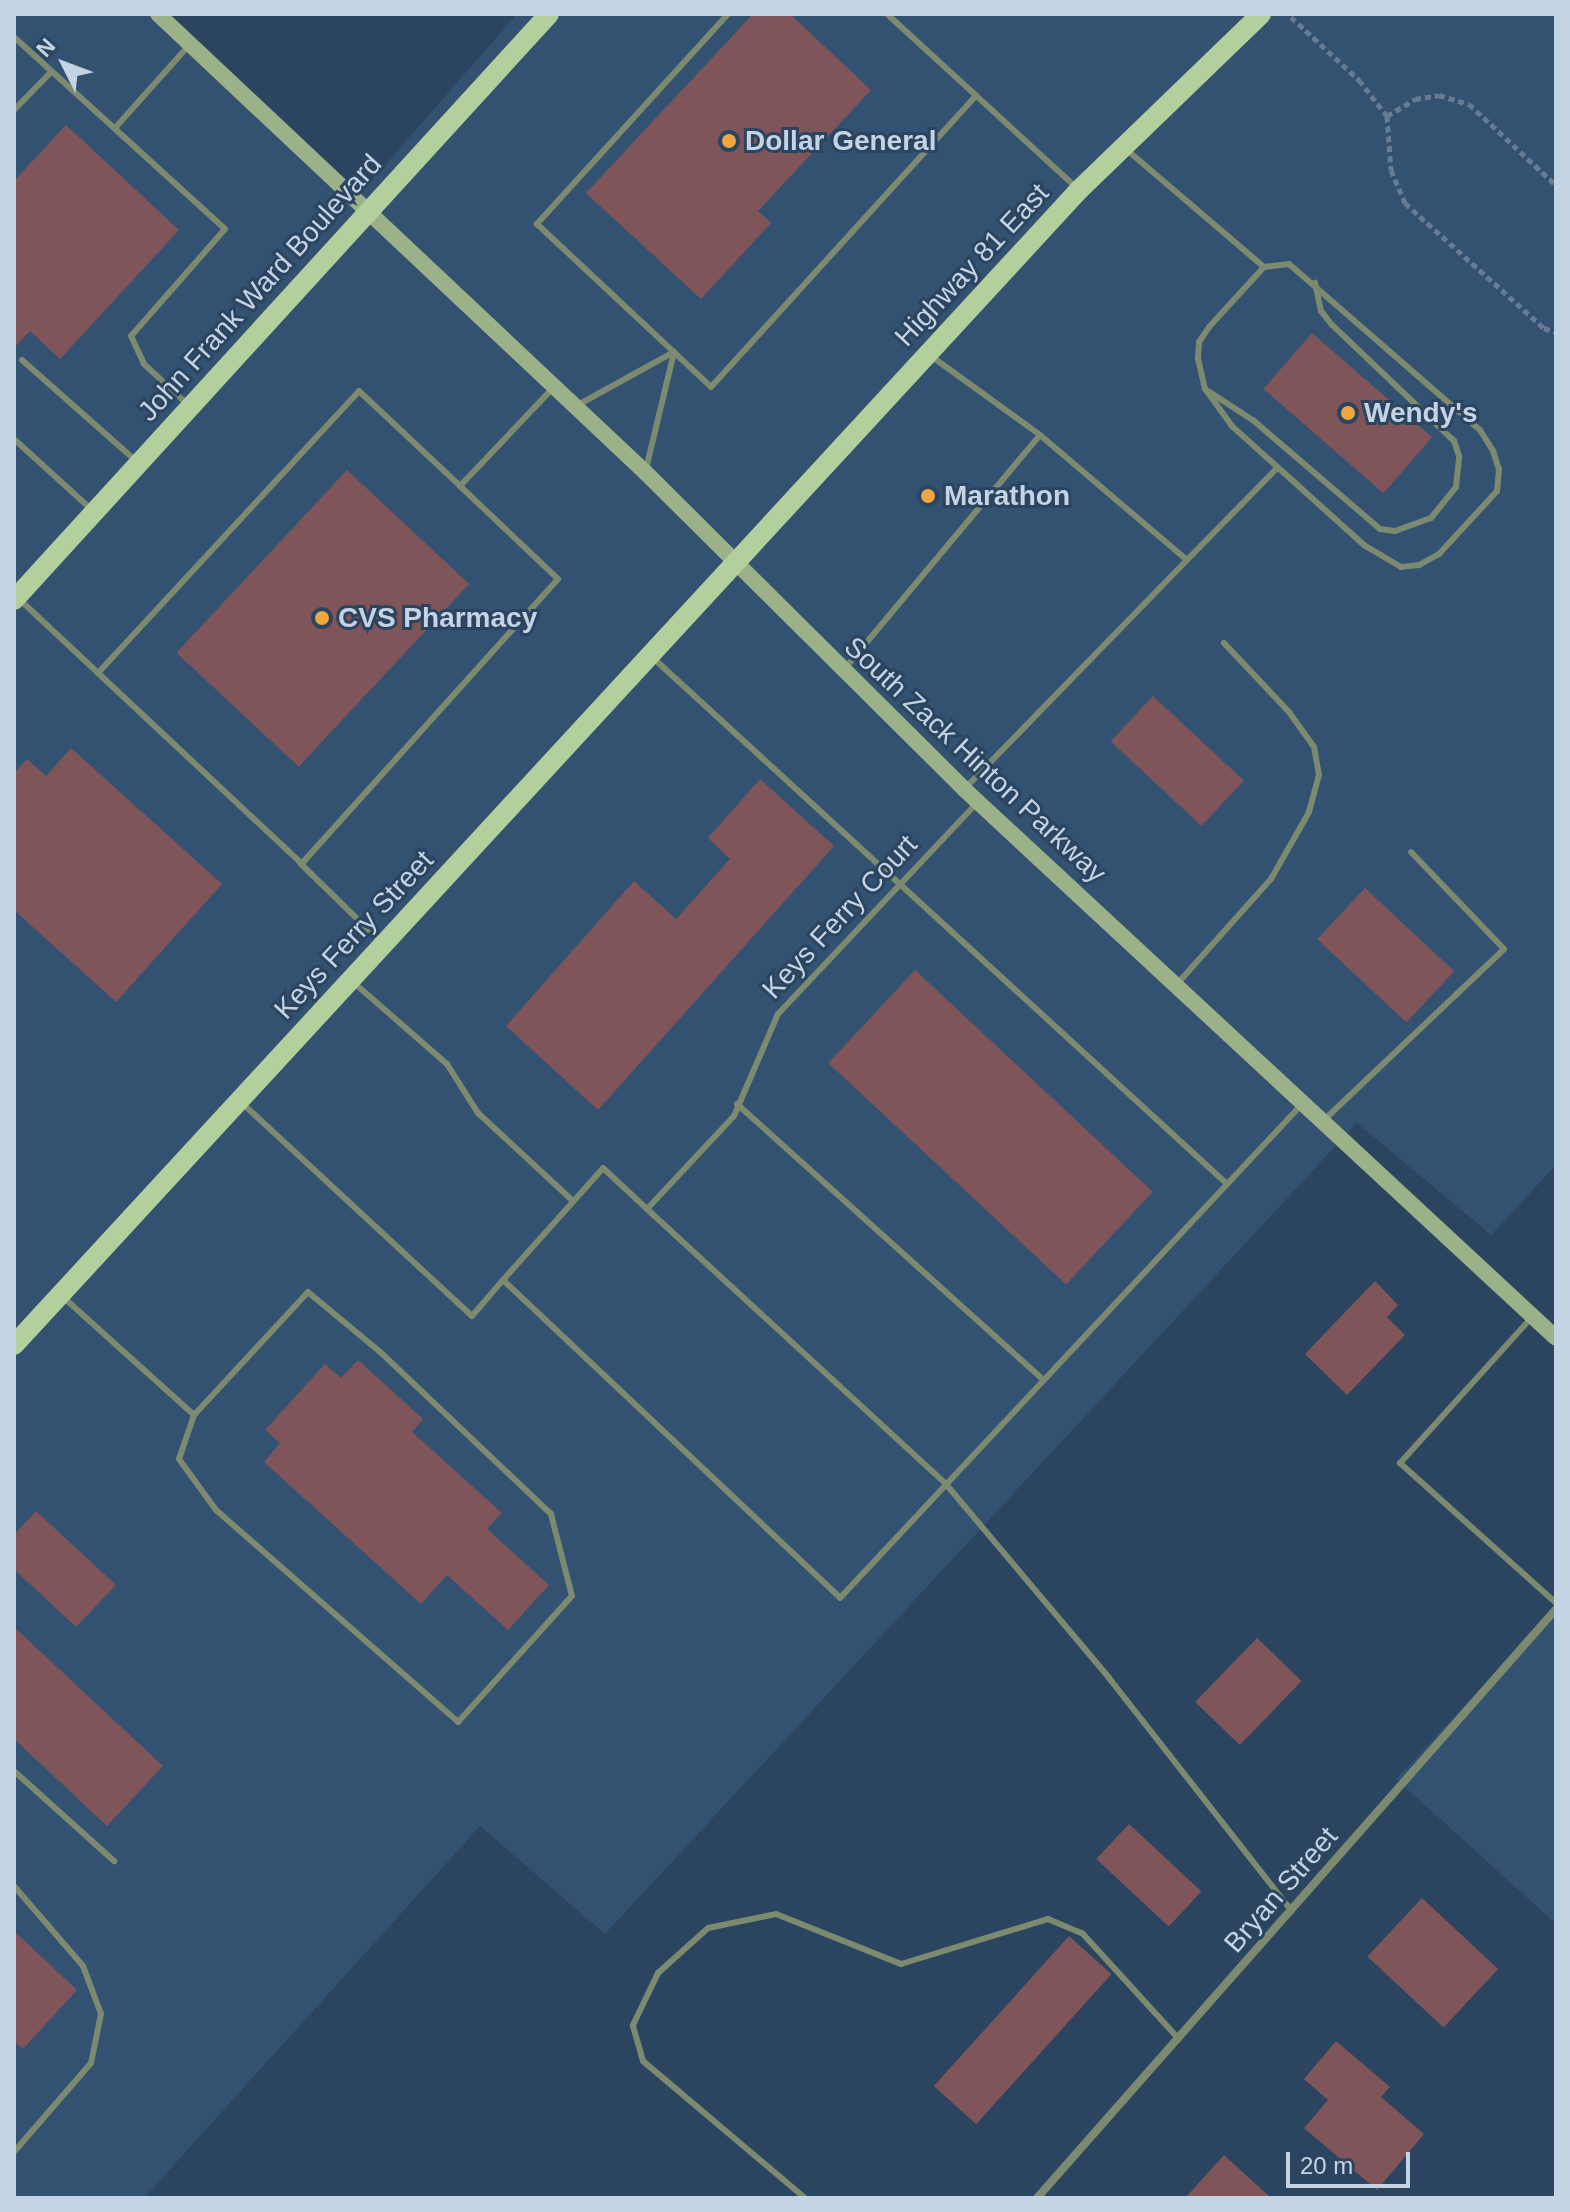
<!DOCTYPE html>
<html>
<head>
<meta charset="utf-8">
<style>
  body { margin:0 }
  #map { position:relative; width:1570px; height:2212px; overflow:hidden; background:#2b4560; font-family:Arial,sans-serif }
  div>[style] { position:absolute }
  .built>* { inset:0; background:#335171 }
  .building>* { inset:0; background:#7f555a; transform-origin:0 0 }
  .path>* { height:5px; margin-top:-2.5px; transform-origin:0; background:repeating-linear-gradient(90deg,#677c93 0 6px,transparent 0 10px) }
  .lane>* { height:6px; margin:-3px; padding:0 3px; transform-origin:3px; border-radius:3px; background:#7c8a70 }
  .street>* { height:8px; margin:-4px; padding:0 4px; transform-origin:4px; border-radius:4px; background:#7c8a70 }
  .secondary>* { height:16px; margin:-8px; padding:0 8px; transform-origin:8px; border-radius:8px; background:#9bb188 }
  .primary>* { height:20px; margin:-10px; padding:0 10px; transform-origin:10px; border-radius:10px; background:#b3cf9b }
  .dots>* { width:22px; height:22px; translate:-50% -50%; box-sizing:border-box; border:4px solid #2b4560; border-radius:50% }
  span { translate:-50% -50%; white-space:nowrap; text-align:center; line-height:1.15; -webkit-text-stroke:6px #2b4560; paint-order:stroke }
  .poi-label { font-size:28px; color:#c5d4e4; font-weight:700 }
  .left { translate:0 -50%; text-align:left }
  .street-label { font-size:28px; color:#c5d4e4 }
  .frame { position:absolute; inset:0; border:16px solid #c5d4e4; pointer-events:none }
  .north { position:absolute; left:24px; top:24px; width:80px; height:80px; -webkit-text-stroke:6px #2b4560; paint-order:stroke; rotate:312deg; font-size:22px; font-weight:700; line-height:32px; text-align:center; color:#c5d4e4 }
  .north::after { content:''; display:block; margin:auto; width:28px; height:36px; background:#c5d4e4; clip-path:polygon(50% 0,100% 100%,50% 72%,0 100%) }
  .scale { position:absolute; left:1286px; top:2152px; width:124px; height:36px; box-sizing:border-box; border:4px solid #c5d4e4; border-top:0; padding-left:10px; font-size:24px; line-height:28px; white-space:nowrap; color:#c5d4e4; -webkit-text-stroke:6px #2b4560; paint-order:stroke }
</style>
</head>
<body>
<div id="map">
  <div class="built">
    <div style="clip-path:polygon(14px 14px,153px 14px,351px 204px,517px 14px,1556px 14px,1556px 1165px,1491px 1235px,1357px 1123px,605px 1934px,480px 1826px,144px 2198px,14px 2198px)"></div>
    <div style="clip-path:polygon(1556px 1608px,1556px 1924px,1396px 1779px)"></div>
  </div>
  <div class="building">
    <div style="clip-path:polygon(753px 14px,790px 14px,871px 90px,758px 211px,771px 223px,701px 299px,586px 193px)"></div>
    <div style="clip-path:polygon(66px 125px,179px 230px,60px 359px,30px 331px,14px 348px,14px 181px)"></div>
    <div style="left:1312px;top:333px;width:159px;height:74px;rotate:41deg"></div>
    <div style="left:347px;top:470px;width:167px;height:250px;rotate:43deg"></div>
    <div style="left:1153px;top:696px;width:124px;height:62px;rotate:43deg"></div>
    <div style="clip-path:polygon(71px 748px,222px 884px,116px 1002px,14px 910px,14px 773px,27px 759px,46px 776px)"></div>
    <div style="clip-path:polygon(760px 779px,834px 846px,598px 1110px,506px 1026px,634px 881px,676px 919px,730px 859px,708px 838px)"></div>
    <div style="left:1365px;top:888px;width:122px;height:70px;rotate:43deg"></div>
    <div style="left:915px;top:970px;width:325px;height:127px;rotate:43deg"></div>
    <div style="clip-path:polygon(1375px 1281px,1398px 1305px,1387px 1317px,1405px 1335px,1347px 1395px,1305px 1354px)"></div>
    <div style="clip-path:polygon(358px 1360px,423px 1419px,412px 1432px,502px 1513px,487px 1529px,549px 1585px,508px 1630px,447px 1575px,421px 1604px,264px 1462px,280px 1443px,265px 1430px,325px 1364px,341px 1378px)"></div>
    <div style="clip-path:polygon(36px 1511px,116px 1585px,76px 1627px,14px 1569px,14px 1535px)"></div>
    <div style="clip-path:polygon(14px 1627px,163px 1766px,107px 1826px,14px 1739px)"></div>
    <div style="left:1257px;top:1638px;width:62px;height:89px;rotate:44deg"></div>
    <div style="left:1129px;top:1824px;width:99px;height:48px;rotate:43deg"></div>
    <div style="left:1422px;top:1898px;width:104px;height:80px;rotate:43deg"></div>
    <div style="clip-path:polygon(14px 1931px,77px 1990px,23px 2049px,14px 2041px)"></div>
    <div style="left:1069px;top:1936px;width:57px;height:202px;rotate:42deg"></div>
    <div style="clip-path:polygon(1336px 2041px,1390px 2087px,1381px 2097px,1424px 2134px,1377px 2190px,1304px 2128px,1328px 2100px,1304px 2079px)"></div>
    <div style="clip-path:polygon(1224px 2155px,1271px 2198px,1185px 2198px)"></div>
  </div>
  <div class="path">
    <div style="left:1291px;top:17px;width:93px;rotate:42.8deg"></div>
    <div style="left:1359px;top:80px;width:46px;rotate:52.1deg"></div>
    <div style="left:1387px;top:116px;width:54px;rotate:85.8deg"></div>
    <div style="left:1391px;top:170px;width:36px;rotate:67deg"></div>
    <div style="left:1405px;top:203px;width:187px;rotate:42deg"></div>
    <div style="left:1544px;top:328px;width:13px;rotate:18deg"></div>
    <div style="left:1387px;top:116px;width:33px;rotate:-31deg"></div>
    <div style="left:1415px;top:99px;width:24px;rotate:-9deg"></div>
    <div style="left:1439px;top:95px;width:31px;rotate:17deg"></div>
    <div style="left:1469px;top:104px;width:119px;rotate:43deg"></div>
  </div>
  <div class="lane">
    <div style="left:728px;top:14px;width:284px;rotate:132.3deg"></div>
    <div style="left:537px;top:224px;width:238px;rotate:43.1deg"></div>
    <div style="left:711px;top:387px;width:394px;rotate:-47.7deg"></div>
    <div style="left:887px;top:14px;width:256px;rotate:42.5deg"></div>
    <div style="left:14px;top:37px;width:285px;rotate:42.3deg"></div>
    <div style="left:225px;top:229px;width:142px;rotate:131.3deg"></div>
    <div style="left:131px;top:336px;width:31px;rotate:65deg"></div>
    <div style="left:144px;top:364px;width:59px;rotate:42.9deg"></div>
    <div style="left:14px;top:110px;width:54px;rotate:-45.7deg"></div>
    <div style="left:115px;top:128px;width:113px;rotate:-48.2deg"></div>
    <div style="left:1127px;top:150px;width:180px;rotate:40.5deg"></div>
    <div style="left:1289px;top:264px;width:253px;rotate:41deg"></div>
    <div style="left:1480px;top:430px;width:25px;rotate:58deg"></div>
    <div style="left:1493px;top:451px;width:19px;rotate:72deg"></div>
    <div style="left:1499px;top:469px;width:22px;rotate:95deg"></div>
    <div style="left:1497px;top:491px;width:86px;rotate:132.6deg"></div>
    <div style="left:1439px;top:554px;width:23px;rotate:151deg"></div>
    <div style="left:1419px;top:565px;width:18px;rotate:174deg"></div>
    <div style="left:1401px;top:567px;width:43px;rotate:-149.3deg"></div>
    <div style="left:1364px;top:545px;width:178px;rotate:-138deg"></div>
    <div style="left:1232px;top:426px;width:46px;rotate:-126.1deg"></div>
    <div style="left:1205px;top:389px;width:32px;rotate:-103deg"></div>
    <div style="left:1198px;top:358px;width:16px;rotate:-86deg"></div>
    <div style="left:1199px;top:342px;width:18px;rotate:-56deg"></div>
    <div style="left:1209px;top:327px;width:81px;rotate:-47.5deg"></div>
    <div style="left:1264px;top:267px;width:25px;rotate:-7deg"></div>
    <div style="left:931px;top:356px;width:135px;rotate:35.9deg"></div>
    <div style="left:1040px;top:435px;width:193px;rotate:40.4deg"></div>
    <div style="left:1187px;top:560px;width:317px;rotate:134.2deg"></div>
    <div style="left:22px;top:360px;width:152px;rotate:41.5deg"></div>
    <div style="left:1208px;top:391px;width:55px;rotate:33.1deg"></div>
    <div style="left:1254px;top:421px;width:166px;rotate:40.6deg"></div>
    <div style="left:1380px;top:529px;width:15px;rotate:8deg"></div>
    <div style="left:1395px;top:531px;width:38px;rotate:-20deg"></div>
    <div style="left:1431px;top:518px;width:40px;rotate:-51deg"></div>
    <div style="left:1456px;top:487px;width:31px;rotate:-84deg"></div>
    <div style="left:1459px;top:456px;width:16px;rotate:-108deg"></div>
    <div style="left:1454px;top:441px;width:168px;rotate:-136.4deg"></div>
    <div style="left:1332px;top:325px;width:18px;rotate:-128deg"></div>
    <div style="left:1321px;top:311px;width:29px;rotate:-102deg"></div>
    <div style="left:576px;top:406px;width:112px;rotate:-28.9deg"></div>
    <div style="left:14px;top:439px;width:105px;rotate:42.3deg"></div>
    <div style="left:646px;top:469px;width:120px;rotate:-76.5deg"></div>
    <div style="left:460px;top:486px;width:137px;rotate:-46.5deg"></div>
    <div style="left:1187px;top:560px;width:129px;rotate:-45.6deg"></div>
    <div style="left:19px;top:599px;width:108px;rotate:43.1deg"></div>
    <div style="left:98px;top:673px;width:384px;rotate:-47.2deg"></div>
    <div style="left:359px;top:391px;width:139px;rotate:43.2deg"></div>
    <div style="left:460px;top:486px;width:135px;rotate:43.5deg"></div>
    <div style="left:558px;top:579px;width:384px;rotate:132deg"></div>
    <div style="left:301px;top:864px;width:112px;rotate:44.3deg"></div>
    <div style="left:652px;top:657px;width:777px;rotate:42.5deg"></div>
    <div style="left:846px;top:667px;width:302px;rotate:-50.1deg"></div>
    <div style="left:98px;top:673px;width:281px;rotate:43.1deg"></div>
    <div style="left:353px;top:982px;width:125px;rotate:41.1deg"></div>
    <div style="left:447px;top:1064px;width:58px;rotate:57.7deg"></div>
    <div style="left:478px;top:1113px;width:128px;rotate:42.8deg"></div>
    <div style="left:1177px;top:984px;width:141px;rotate:-48.2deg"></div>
    <div style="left:1271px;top:879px;width:77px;rotate:-60.4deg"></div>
    <div style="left:1309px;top:812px;width:38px;rotate:-75deg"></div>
    <div style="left:1319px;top:775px;width:28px;rotate:-100deg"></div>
    <div style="left:1314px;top:747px;width:43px;rotate:-125.5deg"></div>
    <div style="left:1289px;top:712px;width:95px;rotate:-133.3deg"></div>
    <div style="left:243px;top:1104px;width:312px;rotate:42.8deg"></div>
    <div style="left:472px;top:1316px;width:48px;rotate:-49.3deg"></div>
    <div style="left:503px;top:1280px;width:463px;rotate:43.3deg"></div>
    <div style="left:840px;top:1598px;width:678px;rotate:-46.91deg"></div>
    <div style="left:737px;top:1104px;width:411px;rotate:42deg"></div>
    <div style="left:1324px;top:1120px;width:248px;rotate:-43.5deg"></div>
    <div style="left:1504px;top:949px;width:134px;rotate:-133.8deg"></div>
    <div style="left:647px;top:1209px;width:405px;rotate:42.6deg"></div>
    <div style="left:945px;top:1483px;width:255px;rotate:49.9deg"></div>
    <div style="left:1109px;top:1678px;width:296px;rotate:51.9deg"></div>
    <div style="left:503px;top:1280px;width:150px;rotate:-48.2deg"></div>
    <div style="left:603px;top:1168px;width:60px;rotate:43deg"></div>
    <div style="left:647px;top:1209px;width:127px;rotate:-46.9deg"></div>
    <div style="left:734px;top:1116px;width:111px;rotate:-66.7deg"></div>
    <div style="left:778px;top:1014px;width:291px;rotate:-46.7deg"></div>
    <div style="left:63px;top:1297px;width:176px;rotate:42deg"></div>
    <div style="left:194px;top:1415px;width:46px;rotate:108.8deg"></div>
    <div style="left:179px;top:1459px;width:63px;rotate:54deg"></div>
    <div style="left:216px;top:1510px;width:322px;rotate:41.2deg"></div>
    <div style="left:458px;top:1722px;width:170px;rotate:-47.9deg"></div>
    <div style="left:572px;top:1596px;width:85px;rotate:-104.4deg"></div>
    <div style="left:551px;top:1514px;width:237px;rotate:-136.5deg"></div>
    <div style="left:379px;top:1351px;width:92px;rotate:-140.3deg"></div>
    <div style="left:308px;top:1292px;width:168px;rotate:132.8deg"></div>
    <div style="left:1532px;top:1317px;width:197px;rotate:132.1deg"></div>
    <div style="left:1400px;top:1463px;width:210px;rotate:41.9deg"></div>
    <div style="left:14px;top:1771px;width:135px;rotate:42deg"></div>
    <div style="left:14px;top:1886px;width:106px;rotate:49.2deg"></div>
    <div style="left:83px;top:1966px;width:51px;rotate:69.4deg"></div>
    <div style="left:101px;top:2014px;width:50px;rotate:101.5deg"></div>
    <div style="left:91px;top:2063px;width:118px;rotate:130.9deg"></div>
    <div style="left:805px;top:2198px;width:212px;rotate:-139.8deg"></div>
    <div style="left:643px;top:2061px;width:37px;rotate:-106deg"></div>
    <div style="left:633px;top:2025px;width:58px;rotate:-64.3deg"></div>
    <div style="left:658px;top:1973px;width:67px;rotate:-42deg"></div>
    <div style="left:708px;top:1928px;width:69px;rotate:-11.6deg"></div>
    <div style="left:776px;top:1914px;width:135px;rotate:21.8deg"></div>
    <div style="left:901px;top:1964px;width:154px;rotate:-17deg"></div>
    <div style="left:1048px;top:1919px;width:38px;rotate:23deg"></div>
    <div style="left:1083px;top:1934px;width:142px;rotate:47.6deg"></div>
  </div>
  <div class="street">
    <div style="left:1037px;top:2198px;width:785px;rotate:-48.61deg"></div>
  </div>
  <div class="secondary">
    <div style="left:158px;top:14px;width:669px;rotate:43.24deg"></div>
    <div style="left:645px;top:472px;width:450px;rotate:44.8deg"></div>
    <div style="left:964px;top:789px;width:807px;rotate:42.84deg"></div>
  </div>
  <div class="primary">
    <div style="left:14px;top:600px;width:793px;rotate:-47.6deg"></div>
    <div style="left:14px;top:1345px;width:1571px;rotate:-47.32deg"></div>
    <div style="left:1079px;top:190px;width:253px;rotate:-44deg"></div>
  </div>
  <div class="dots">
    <div style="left:729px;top:141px;background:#f0a63f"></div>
    <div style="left:1348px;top:413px;background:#f0a63f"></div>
    <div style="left:928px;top:496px;background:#f0a63f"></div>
    <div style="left:322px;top:618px;background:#f0a63f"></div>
  </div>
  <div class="poi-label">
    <span class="left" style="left:745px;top:141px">Dollar General</span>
    <span class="left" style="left:1364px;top:413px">Wendy's</span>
    <span class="left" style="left:944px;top:496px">Marathon</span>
    <span class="left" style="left:338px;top:618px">CVS Pharmacy</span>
  </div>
  <div class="street-label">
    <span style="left:972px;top:265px;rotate:-47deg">Highway 81 East</span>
    <span style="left:260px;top:288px;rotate:-48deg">John Frank Ward Boulevard</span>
    <span style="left:975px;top:760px;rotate:43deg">South Zack Hinton Parkway</span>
    <span style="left:840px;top:917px;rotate:-47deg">Keys Ferry Court</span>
    <span style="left:354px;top:935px;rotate:-47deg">Keys Ferry Street</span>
    <span style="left:1281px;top:1890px;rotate:-49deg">Bryan Street</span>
  </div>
  <div class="frame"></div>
  <div class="north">N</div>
  <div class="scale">20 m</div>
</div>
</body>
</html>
